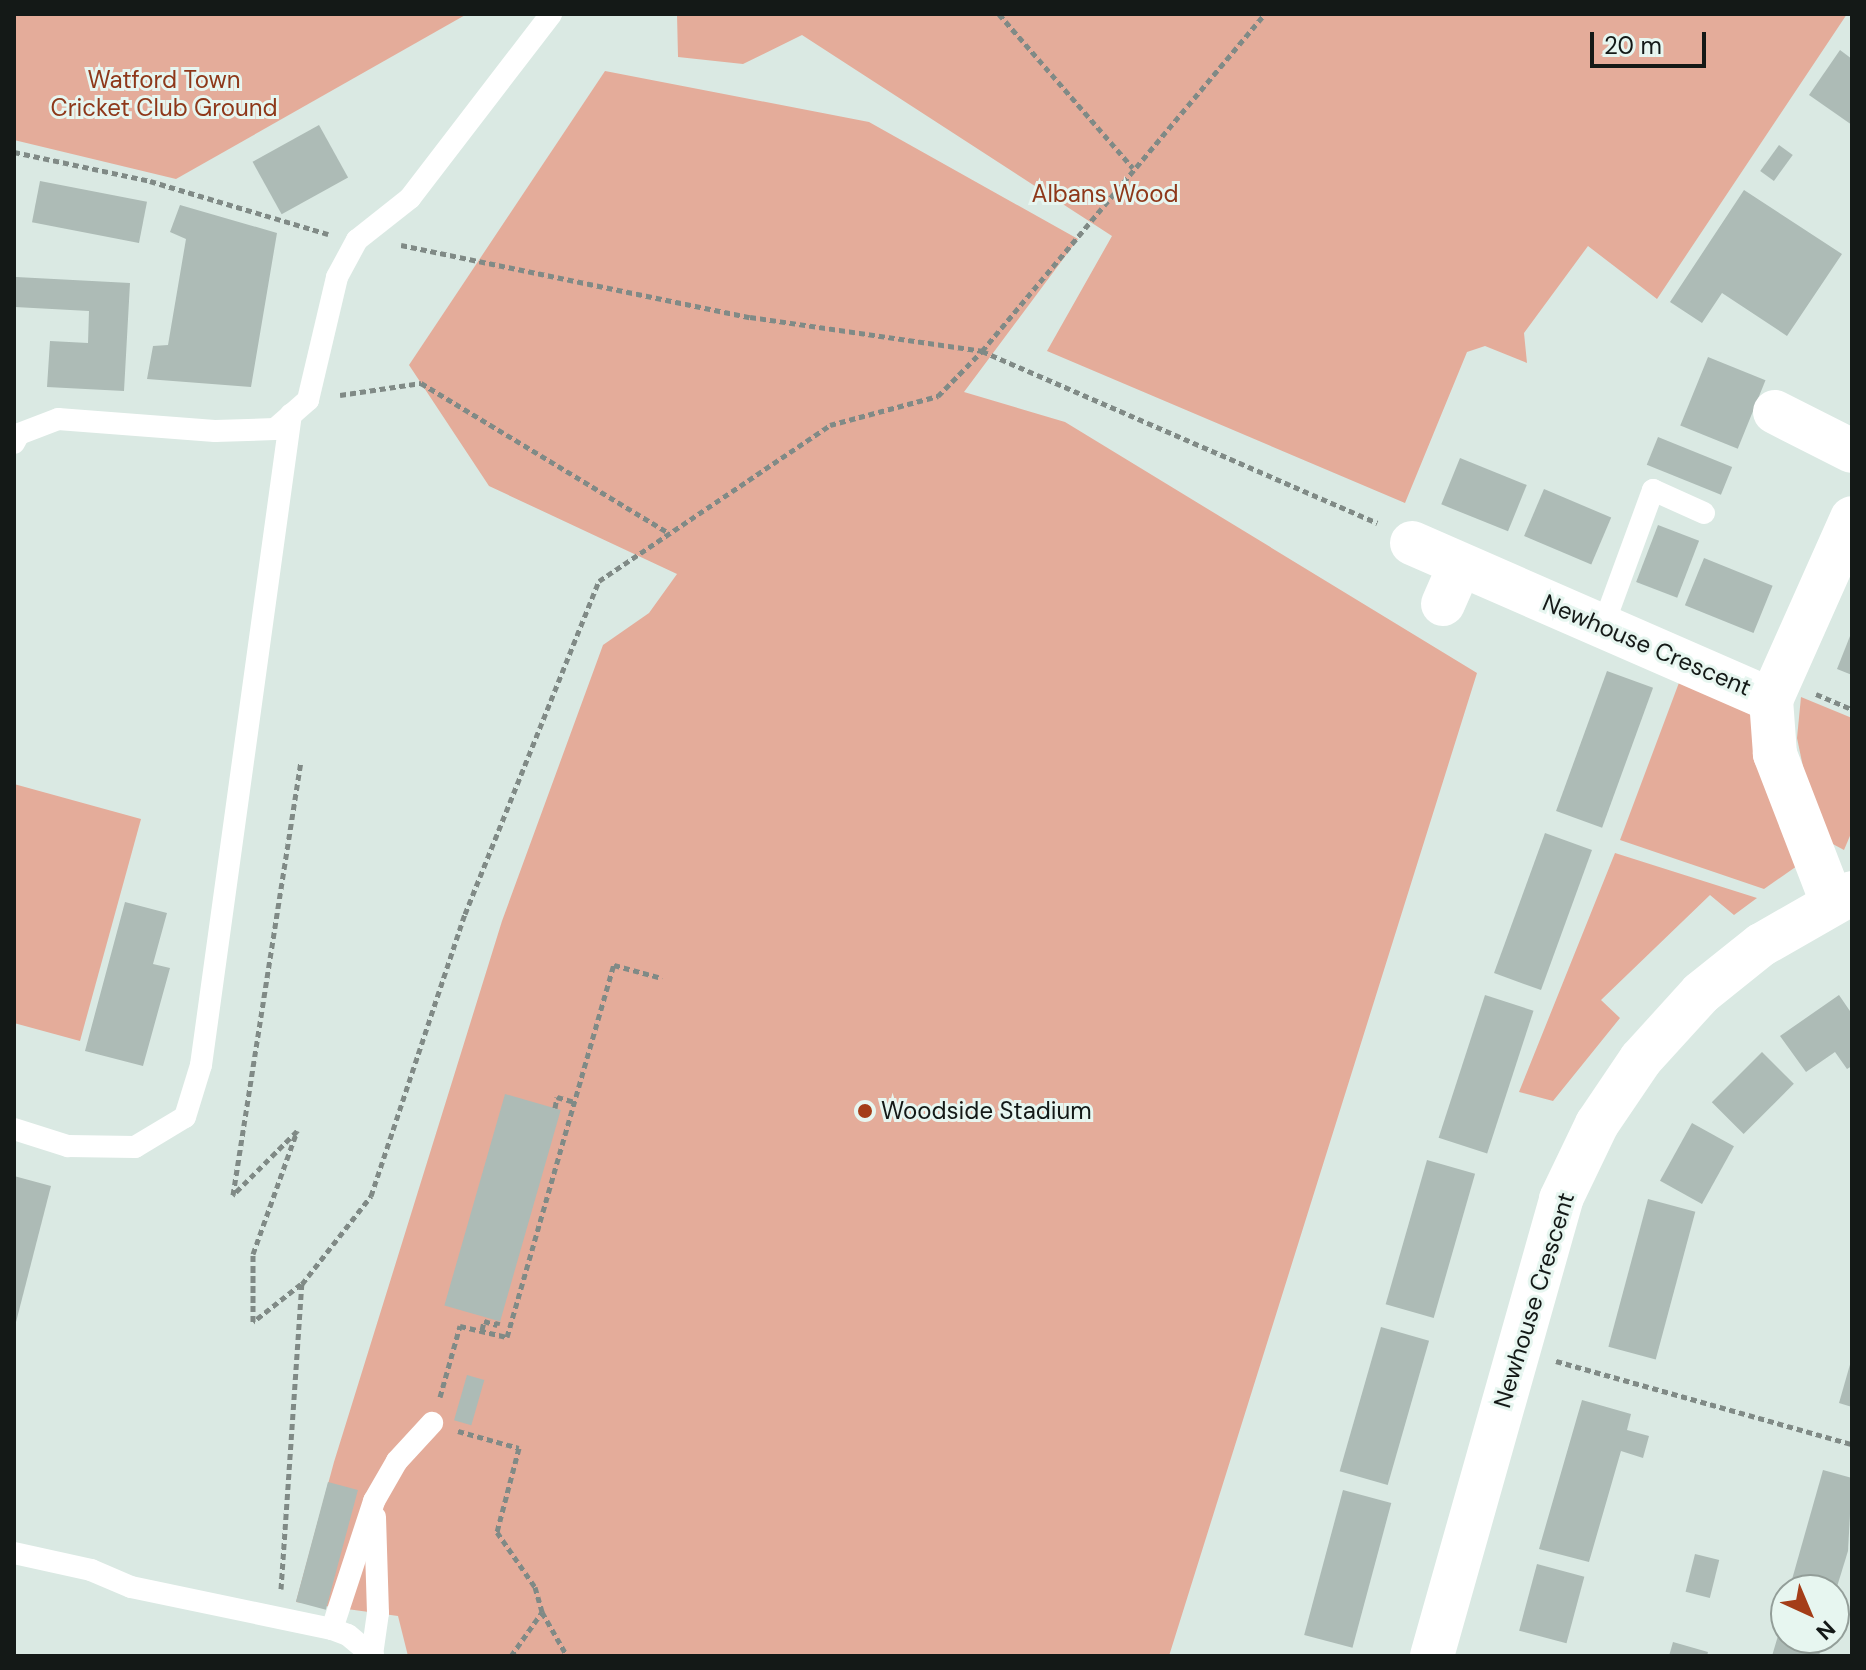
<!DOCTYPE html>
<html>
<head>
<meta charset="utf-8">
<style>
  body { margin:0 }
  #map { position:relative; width:1866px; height:1670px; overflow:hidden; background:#dae9e3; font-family:"DM Sans",sans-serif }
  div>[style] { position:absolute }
  .green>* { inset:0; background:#e4ac9a }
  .building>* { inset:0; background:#adbbb6; transform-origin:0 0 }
  .path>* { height:5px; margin-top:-2.5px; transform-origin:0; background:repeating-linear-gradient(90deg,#808a86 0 6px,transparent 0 10px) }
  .lane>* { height:22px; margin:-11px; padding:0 11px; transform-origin:11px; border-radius:11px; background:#fff }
  .street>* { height:44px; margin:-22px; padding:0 22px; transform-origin:22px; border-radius:22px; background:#fff }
  .dots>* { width:22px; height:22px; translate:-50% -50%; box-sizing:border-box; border:4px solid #e7f6f0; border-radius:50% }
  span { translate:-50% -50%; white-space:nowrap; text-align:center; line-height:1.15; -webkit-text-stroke:6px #e7f6f0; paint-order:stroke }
  .park-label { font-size:24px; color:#8e381a }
  .street-label { font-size:24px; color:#141917 }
  .poi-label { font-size:24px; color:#141917 }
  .left { translate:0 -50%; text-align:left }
  .frame { position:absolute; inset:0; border:16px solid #141917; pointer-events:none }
  .north { position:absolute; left:1770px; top:1574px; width:80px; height:80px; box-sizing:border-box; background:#e7f6f0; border:2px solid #939e99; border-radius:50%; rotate:136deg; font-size:22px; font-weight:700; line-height:32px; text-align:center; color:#141917 }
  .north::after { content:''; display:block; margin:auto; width:28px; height:36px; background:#a43d18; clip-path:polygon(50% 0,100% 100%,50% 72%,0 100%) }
  .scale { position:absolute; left:1590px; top:32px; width:116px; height:36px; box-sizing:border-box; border:4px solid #141917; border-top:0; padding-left:10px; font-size:24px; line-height:28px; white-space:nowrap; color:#141917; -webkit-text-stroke:6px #e7f6f0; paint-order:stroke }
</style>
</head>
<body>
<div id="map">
  <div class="green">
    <div style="clip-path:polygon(14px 14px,467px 14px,176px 179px,14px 140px)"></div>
    <div style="clip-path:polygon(677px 14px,1847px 14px,1657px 299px,1588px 246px,1524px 333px,1527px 363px,1485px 346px,1467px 352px,1405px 503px,1047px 351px,1112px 236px,802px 35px,743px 64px,678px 57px)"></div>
    <div style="clip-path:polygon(605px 71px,869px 122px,1078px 239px,964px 392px,1065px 422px,1477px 673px,1169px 1656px,408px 1656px,398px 1616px,296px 1602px,334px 1462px,502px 921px,603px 645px,649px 613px,677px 574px,489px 486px,409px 365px)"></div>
    <div style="clip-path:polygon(1680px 680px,1750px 712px,1797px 866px,1764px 889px,1620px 840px)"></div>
    <div style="clip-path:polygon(1801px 697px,1852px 718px,1852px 831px,1844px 850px,1829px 842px,1810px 800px,1797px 738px)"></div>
    <div style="clip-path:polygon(14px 784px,141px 819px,80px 1041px,14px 1023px)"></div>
    <div style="clip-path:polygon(1615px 853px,1757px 898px,1734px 915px,1710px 895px,1601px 1000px,1620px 1018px,1553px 1101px,1519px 1092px)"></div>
  </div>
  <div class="building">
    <div style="clip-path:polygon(1840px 50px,1852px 59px,1852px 125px,1809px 95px)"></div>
    <div style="left:319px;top:125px;width:60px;height:76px;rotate:61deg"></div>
    <div style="left:1779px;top:145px;width:17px;height:32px;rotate:36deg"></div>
    <div style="left:40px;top:181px;width:109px;height:42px;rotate:11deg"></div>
    <div style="clip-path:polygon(1744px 190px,1842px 254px,1787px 336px,1722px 293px,1702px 323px,1670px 302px)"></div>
    <div style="clip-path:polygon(180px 205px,277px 233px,251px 387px,147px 379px,153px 346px,168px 345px,186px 239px,170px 232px)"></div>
    <div style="clip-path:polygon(16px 277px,130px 283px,124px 391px,47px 387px,50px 341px,88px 343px,89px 311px,15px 307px)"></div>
    <div style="left:1708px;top:357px;width:62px;height:74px;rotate:22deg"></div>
    <div style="left:1658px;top:437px;width:80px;height:30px;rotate:22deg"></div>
    <div style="left:1460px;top:458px;width:72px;height:50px;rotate:22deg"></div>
    <div style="left:1544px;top:489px;width:73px;height:51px;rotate:23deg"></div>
    <div style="left:1658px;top:525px;width:44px;height:61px;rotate:21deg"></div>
    <div style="left:1704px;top:558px;width:74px;height:51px;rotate:22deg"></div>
    <div style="clip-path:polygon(1852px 631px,1852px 675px,1837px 669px)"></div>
    <div style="left:1607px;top:671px;width:49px;height:149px;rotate:20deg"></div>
    <div style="left:1545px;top:833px;width:50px;height:149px;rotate:20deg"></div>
    <div style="clip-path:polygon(125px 902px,167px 913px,153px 964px,170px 968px,143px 1066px,85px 1051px)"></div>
    <div style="left:1485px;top:995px;width:51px;height:150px;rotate:18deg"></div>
    <div style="clip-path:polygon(1839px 995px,1852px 1014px,1852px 1066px,1847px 1069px,1835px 1052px,1806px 1072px,1780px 1036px)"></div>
    <div style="left:1762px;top:1052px;width:45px;height:71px;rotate:45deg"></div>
    <div style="left:505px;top:1094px;width:58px;height:220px;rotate:16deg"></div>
    <div style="left:1692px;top:1123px;width:48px;height:66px;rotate:29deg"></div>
    <div style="left:1427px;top:1160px;width:50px;height:150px;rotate:16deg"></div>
    <div style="clip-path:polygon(14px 1176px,51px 1186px,15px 1326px,14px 1326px)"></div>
    <div style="left:1648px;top:1199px;width:49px;height:153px;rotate:15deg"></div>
    <div style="left:1381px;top:1327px;width:50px;height:150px;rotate:16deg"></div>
    <div style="clip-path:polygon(1851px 1361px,1852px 1361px,1852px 1407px,1839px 1403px)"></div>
    <div style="left:467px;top:1375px;width:18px;height:47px;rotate:16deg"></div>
    <div style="clip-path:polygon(1582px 1400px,1631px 1414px,1627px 1430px,1649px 1436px,1643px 1458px,1621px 1451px,1589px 1562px,1539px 1549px)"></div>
    <div style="clip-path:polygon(1823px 1470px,1852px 1478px,1848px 1551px,1836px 1590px,1789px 1590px)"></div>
    <div style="left:328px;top:1482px;width:31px;height:124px;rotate:15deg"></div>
    <div style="left:1343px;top:1490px;width:50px;height:150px;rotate:15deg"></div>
    <div style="left:1695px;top:1554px;width:25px;height:39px;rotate:14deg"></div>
    <div style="left:1537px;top:1564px;width:49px;height:69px;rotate:15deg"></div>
    <div style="clip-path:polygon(1780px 1629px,1786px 1630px,1786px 1638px,1823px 1641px,1819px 1656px,1772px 1656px)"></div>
    <div style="clip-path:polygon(1673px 1642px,1708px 1652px,1707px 1656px,1669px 1656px)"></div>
  </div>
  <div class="path">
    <div style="left:999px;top:14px;width:204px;rotate:49deg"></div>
    <div style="left:14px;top:152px;width:139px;rotate:12deg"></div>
    <div style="left:150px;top:181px;width:186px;rotate:16.6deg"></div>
    <div style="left:401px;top:245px;width:356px;rotate:11.7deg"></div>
    <div style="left:750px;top:317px;width:234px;rotate:8.3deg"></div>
    <div style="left:982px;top:351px;width:431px;rotate:23.5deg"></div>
    <div style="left:340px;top:395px;width:82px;rotate:-8.4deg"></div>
    <div style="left:421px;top:383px;width:290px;rotate:31.2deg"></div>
    <div style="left:1816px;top:694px;width:39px;rotate:23deg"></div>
    <div style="left:555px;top:1108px;width:11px;rotate:-80deg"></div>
    <div style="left:557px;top:1097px;width:18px;rotate:16deg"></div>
    <div style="left:301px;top:1284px;width:61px;rotate:141.6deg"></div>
    <div style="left:253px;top:1322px;width:68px;rotate:-90deg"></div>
    <div style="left:253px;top:1254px;width:131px;rotate:-70.3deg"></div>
    <div style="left:297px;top:1131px;width:91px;rotate:135deg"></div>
    <div style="left:233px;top:1195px;width:439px;rotate:-81.1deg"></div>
    <div style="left:482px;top:1330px;width:9px;rotate:-77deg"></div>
    <div style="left:484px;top:1321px;width:14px;rotate:17deg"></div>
    <div style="left:497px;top:1325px;width:4px;rotate:-76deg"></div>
    <div style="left:1556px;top:1361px;width:307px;rotate:15.7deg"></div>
    <div style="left:440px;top:1397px;width:74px;rotate:-74.3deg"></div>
    <div style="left:460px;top:1326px;width:48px;rotate:13.2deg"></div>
    <div style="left:507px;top:1337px;width:387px;rotate:-74deg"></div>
    <div style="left:614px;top:965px;width:50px;rotate:15.2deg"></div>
    <div style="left:458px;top:1431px;width:63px;rotate:15.6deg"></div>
    <div style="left:519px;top:1448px;width:87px;rotate:104.7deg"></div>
    <div style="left:497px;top:1532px;width:67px;rotate:55.4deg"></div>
    <div style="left:535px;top:1587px;width:26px;rotate:74deg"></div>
    <div style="left:281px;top:1589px;width:306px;rotate:-86.1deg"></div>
    <div style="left:302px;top:1284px;width:112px;rotate:-51.9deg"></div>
    <div style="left:371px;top:1196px;width:297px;rotate:-71.6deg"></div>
    <div style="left:465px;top:914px;width:359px;rotate:-68.1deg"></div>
    <div style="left:599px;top:581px;width:279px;rotate:-34deg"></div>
    <div style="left:830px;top:425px;width:112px;rotate:-15deg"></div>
    <div style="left:938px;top:396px;width:63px;rotate:-45.6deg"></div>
    <div style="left:982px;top:351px;width:440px;rotate:-50deg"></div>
    <div style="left:511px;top:1656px;width:54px;rotate:-54.8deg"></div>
    <div style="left:542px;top:1612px;width:51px;rotate:60.4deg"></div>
  </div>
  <div class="lane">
    <div style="left:14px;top:443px;width:10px;rotate:-61deg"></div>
    <div style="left:19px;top:434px;width:42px;rotate:-21deg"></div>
    <div style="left:58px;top:419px;width:157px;rotate:4.4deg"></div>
    <div style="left:215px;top:431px;width:60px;rotate:-1.9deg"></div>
    <div style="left:275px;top:429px;width:44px;rotate:-41.3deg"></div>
    <div style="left:308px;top:400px;width:126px;rotate:-76.7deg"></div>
    <div style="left:337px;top:277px;width:42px;rotate:-61.6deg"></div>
    <div style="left:357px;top:240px;width:68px;rotate:-38.4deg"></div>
    <div style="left:410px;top:198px;width:232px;rotate:-52.5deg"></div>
    <div style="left:1603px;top:626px;width:145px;rotate:-69.8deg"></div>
    <div style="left:1653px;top:490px;width:56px;rotate:24.3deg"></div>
    <div style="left:14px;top:1129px;width:57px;rotate:17.5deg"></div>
    <div style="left:68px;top:1146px;width:67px;rotate:0.9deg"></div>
    <div style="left:135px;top:1147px;width:58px;rotate:-31deg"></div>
    <div style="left:185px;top:1117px;width:54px;rotate:-72.9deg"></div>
    <div style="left:201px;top:1065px;width:657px;rotate:-82.13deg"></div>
    <div style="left:14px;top:1553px;width:79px;rotate:12.4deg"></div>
    <div style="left:91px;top:1570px;width:43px;rotate:23deg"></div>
    <div style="left:131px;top:1587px;width:205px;rotate:11.8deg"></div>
    <div style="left:332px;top:1629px;width:17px;rotate:21deg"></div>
    <div style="left:348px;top:1635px;width:33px;rotate:40deg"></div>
    <div style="left:332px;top:1629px;width:135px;rotate:-71.8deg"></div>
    <div style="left:374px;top:1501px;width:46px;rotate:-60.1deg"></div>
    <div style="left:397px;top:1461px;width:52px;rotate:-47.4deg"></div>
    <div style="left:372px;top:1655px;width:42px;rotate:-81.9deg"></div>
    <div style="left:378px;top:1613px;width:96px;rotate:-91.8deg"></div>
  </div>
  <div class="street">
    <div style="left:1775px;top:412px;width:86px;rotate:26.9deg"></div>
    <div style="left:1412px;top:543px;width:392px;rotate:23.6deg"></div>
    <div style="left:1443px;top:604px;width:43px;rotate:-66.4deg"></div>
    <div style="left:1832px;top:902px;width:159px;rotate:-111.1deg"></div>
    <div style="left:1775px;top:754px;width:54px;rotate:-94.2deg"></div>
    <div style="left:1771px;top:700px;width:199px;rotate:-66deg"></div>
    <div style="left:1432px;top:1656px;width:475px;rotate:-74.2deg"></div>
    <div style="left:1561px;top:1199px;width:83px;rotate:-64.4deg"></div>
    <div style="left:1597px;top:1124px;width:78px;rotate:-55.9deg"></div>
    <div style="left:1641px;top:1059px;width:89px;rotate:-47.7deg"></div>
    <div style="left:1701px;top:993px;width:77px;rotate:-38.7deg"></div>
    <div style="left:1761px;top:945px;width:105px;rotate:-29.7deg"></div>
  </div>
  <div class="dots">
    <div style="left:865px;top:1111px;background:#a43d18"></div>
  </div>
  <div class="park-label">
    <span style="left:164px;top:94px">Watford Town<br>Cricket Club Ground</span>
    <span style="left:1105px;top:194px">Albans Wood</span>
  </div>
  <div class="street-label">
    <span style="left:1647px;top:645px;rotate:23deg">Newhouse Crescent</span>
    <span style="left:1534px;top:1300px;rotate:-73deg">Newhouse Crescent</span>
  </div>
  <div class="poi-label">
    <span class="left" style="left:881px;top:1111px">Woodside Stadium</span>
  </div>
  <div class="frame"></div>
  <div class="north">N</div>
  <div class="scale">20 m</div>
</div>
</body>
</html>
